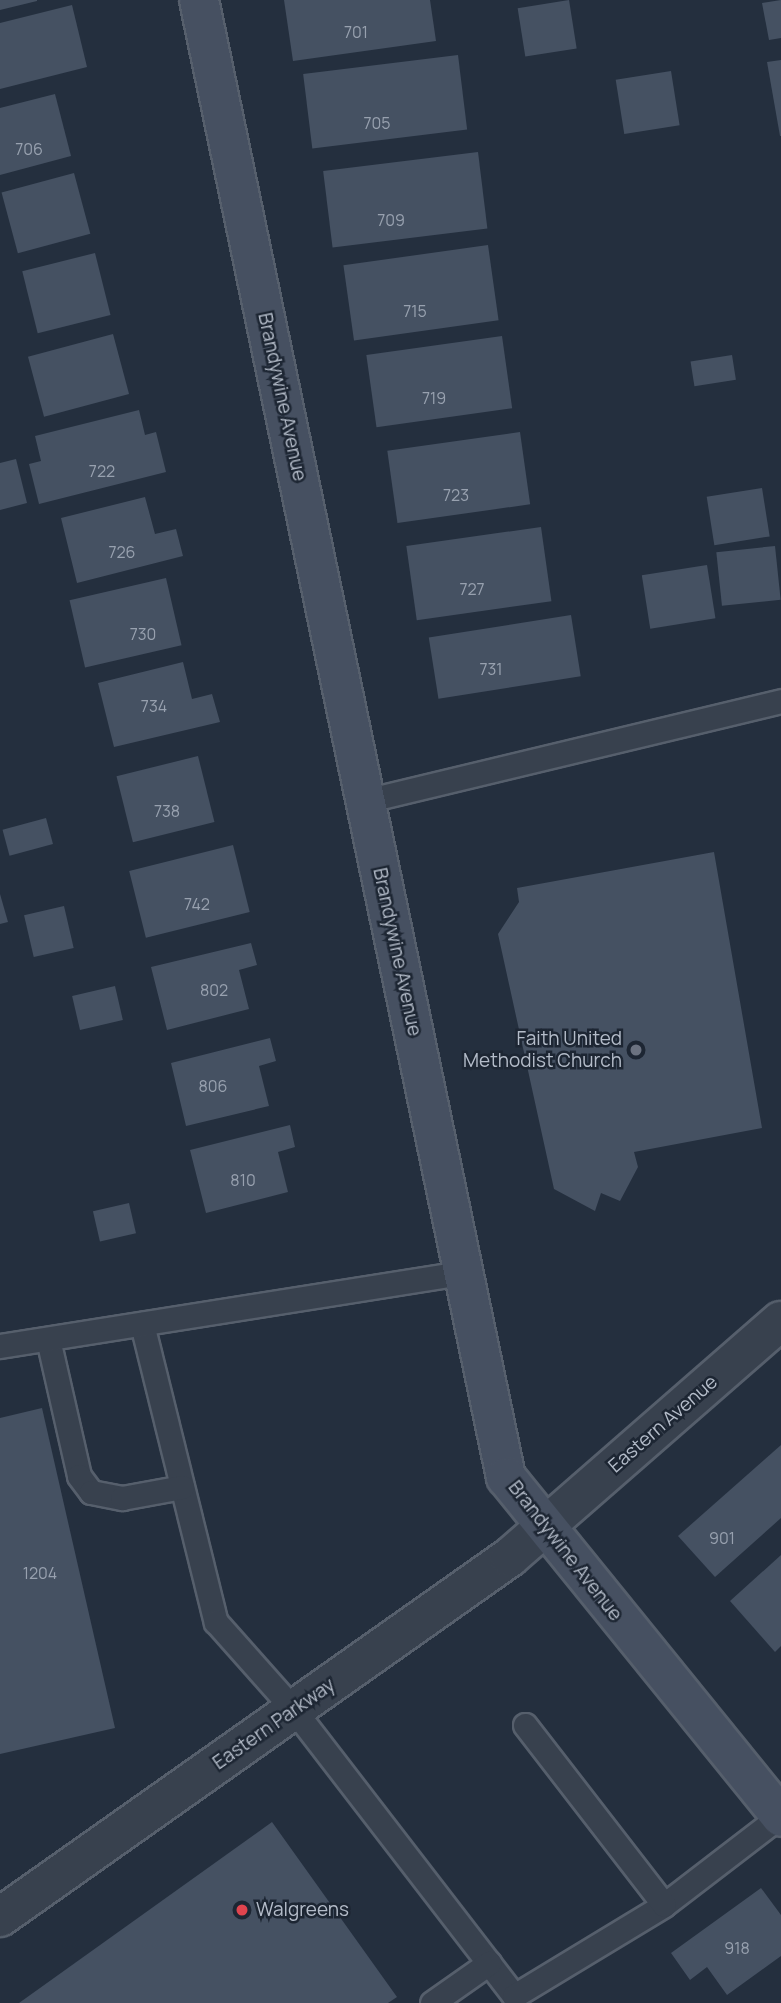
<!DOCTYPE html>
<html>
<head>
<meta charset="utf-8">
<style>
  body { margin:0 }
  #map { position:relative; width:781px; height:2003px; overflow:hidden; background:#242f3e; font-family:Manrope,sans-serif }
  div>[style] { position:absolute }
  .building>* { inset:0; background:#455162; transform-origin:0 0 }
  .roads { filter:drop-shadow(2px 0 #565f6c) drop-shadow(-2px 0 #565f6c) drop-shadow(0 2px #565f6c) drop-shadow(0 -2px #565f6c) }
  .lane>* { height:23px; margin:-11.5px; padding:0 11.5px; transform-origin:11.5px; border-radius:11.5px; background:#38414e }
  .street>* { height:38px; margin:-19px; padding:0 19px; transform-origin:19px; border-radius:19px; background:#38414e }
  .secondary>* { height:38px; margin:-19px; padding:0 19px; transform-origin:19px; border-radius:19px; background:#465061 }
  .dots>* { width:19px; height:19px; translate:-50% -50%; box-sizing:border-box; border:4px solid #1d2633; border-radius:50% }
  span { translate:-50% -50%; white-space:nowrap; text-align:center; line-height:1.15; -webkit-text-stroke:5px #1d2633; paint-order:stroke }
  .number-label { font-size:16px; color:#98a1af }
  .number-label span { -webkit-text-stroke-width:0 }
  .street-label { font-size:19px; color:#b4bcc9 }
  .poi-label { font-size:19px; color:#b4bcc9 }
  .right { translate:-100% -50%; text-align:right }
  .left { translate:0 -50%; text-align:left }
</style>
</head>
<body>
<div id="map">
  <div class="building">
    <div style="clip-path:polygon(0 0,37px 0,37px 1px,0 10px)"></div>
    <div style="clip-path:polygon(284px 0,430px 0,436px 41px,293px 61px)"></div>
    <div style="left:569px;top:0;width:49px;height:52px;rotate:81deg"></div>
    <div style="clip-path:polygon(781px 0,781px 38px,769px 40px,762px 3px)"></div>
    <div style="clip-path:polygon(72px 5px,87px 67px,0 89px,0 23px)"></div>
    <div style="left:458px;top:55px;width:75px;height:156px;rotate:83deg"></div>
    <div style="clip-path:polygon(781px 60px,781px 136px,780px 136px,767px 62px)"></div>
    <div style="left:671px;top:71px;width:55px;height:56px;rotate:81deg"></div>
    <div style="clip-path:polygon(55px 94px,71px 156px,0 175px,0 108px)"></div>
    <div style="left:478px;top:152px;width:77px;height:156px;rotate:83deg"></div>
    <div style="left:74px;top:173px;width:63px;height:75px;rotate:75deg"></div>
    <div style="left:488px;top:245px;width:76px;height:146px;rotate:82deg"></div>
    <div style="left:95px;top:253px;width:64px;height:75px;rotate:76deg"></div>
    <div style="left:113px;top:334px;width:62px;height:88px;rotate:75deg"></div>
    <div style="left:502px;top:336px;width:73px;height:137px;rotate:82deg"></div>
    <div style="left:732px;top:355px;width:25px;height:42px;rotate:81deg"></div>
    <div style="clip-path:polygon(139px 410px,145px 435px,156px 432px,166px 472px,39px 504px,29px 464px,41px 461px,35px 436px)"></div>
    <div style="left:520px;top:432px;width:73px;height:134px;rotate:82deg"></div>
    <div style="clip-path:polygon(16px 459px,27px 503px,0 510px,0 463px)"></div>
    <div style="left:762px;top:488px;width:49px;height:56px;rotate:81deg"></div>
    <div style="clip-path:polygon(145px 497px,155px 534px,176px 529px,183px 556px,77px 583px,61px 518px)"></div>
    <div style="left:541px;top:527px;width:75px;height:136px;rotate:82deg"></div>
    <div style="left:775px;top:546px;width:54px;height:59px;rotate:84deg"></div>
    <div style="left:707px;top:565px;width:54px;height:66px;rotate:81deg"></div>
    <div style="left:166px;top:578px;width:69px;height:99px;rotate:77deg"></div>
    <div style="left:571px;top:615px;width:62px;height:144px;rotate:81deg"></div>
    <div style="clip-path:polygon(183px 662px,192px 699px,212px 694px,220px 722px,114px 747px,98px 683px)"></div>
    <div style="left:198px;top:756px;width:68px;height:84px;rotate:76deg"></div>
    <div style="left:46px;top:818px;width:27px;height:45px;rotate:75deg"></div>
    <div style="left:233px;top:845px;width:69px;height:107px;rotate:76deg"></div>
    <div style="clip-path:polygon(714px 852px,762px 1128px,634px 1152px,638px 1167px,620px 1201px,601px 1193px,595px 1211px,554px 1189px,498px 934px,519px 902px,517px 888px)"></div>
    <div style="clip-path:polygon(0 894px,8px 922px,0 924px)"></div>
    <div style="left:64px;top:906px;width:43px;height:41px;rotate:77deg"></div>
    <div style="clip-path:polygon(251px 943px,257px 965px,239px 970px,249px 1009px,167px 1030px,151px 967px)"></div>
    <div style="left:115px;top:986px;width:35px;height:44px;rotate:77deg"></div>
    <div style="clip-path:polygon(270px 1038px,276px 1061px,259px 1066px,269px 1106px,186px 1126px,171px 1063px)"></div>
    <div style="clip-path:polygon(290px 1125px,295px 1147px,278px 1152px,288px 1192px,206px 1213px,190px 1150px)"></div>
    <div style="left:129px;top:1203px;width:31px;height:37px;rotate:77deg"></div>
    <div style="clip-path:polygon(42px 1408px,115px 1728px,0 1754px,0 1418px)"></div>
    <div style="clip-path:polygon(781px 1445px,781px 1518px,715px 1577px,678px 1536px)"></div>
    <div style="clip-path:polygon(781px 1555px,781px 1646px,775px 1652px,730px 1601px)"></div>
    <div style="clip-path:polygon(272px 1822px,397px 1997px,388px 2003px,19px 2003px)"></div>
    <div style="clip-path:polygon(761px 1888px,781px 1915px,781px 1956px,727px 1995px,707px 1967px,690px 1980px,671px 1953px)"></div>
  </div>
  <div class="roads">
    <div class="lane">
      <div style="left:365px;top:801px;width:428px;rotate:-13.5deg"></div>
      <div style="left:142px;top:1324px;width:307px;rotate:76.1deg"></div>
      <div style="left:216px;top:1622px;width:118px;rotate:48.4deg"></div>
      <div style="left:294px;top:1710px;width:361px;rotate:52.4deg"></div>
      <div style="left:514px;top:1996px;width:175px;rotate:-31.2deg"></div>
      <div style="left:664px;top:1905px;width:146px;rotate:-37.5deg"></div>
      <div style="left:48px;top:1339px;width:140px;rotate:77.2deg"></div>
      <div style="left:79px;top:1476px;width:20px;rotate:53deg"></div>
      <div style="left:91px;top:1492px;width:32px;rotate:11deg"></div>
      <div style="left:122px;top:1498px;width:61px;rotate:-10.4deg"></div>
      <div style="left:0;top:1346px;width:469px;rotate:-9deg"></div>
      <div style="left:525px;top:1725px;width:227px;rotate:52.3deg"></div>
      <div style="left:432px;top:2003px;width:70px;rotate:-35.1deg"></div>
    </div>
    <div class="street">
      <div style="left:0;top:1917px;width:624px;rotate:-35.22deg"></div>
      <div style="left:510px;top:1557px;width:359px;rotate:-41.1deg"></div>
    </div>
    <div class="secondary">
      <div style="left:199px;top:0;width:1509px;rotate:78.26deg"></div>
      <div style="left:506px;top:1477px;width:437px;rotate:51deg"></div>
    </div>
  </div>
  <div class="dots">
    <div style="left:636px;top:1050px;background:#6b7280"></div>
    <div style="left:242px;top:1910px;background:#e0444e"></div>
  </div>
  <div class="number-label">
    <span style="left:356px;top:32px">701</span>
    <span style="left:377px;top:123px">705</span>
    <span style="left:29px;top:149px">706</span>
    <span style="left:391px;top:220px">709</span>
    <span style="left:415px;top:311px">715</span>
    <span style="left:434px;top:398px">719</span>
    <span style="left:102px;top:471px">722</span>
    <span style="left:456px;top:495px">723</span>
    <span style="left:122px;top:552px">726</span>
    <span style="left:472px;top:589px">727</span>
    <span style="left:143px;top:634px">730</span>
    <span style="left:491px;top:669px">731</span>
    <span style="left:154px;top:706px">734</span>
    <span style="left:167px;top:811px">738</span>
    <span style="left:197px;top:904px">742</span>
    <span style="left:214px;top:990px">802</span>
    <span style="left:213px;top:1086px">806</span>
    <span style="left:243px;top:1180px">810</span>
    <span style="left:722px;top:1538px">901</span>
    <span style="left:40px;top:1573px">1204</span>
    <span style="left:737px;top:1948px">918</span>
  </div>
  <div class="street-label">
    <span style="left:282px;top:397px;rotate:78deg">Brandywine Avenue</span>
    <span style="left:397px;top:952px;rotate:78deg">Brandywine Avenue</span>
    <span style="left:663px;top:1424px;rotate:-41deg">Eastern Avenue</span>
    <span style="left:565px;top:1551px;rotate:52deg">Brandywine Avenue</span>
    <span style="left:274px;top:1724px;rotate:-35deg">Eastern Parkway</span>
  </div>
  <div class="poi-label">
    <span class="right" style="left:622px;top:1050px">Faith United<br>Methodist Church</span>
    <span class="left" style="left:256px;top:1910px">Walgreens</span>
  </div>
</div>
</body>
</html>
